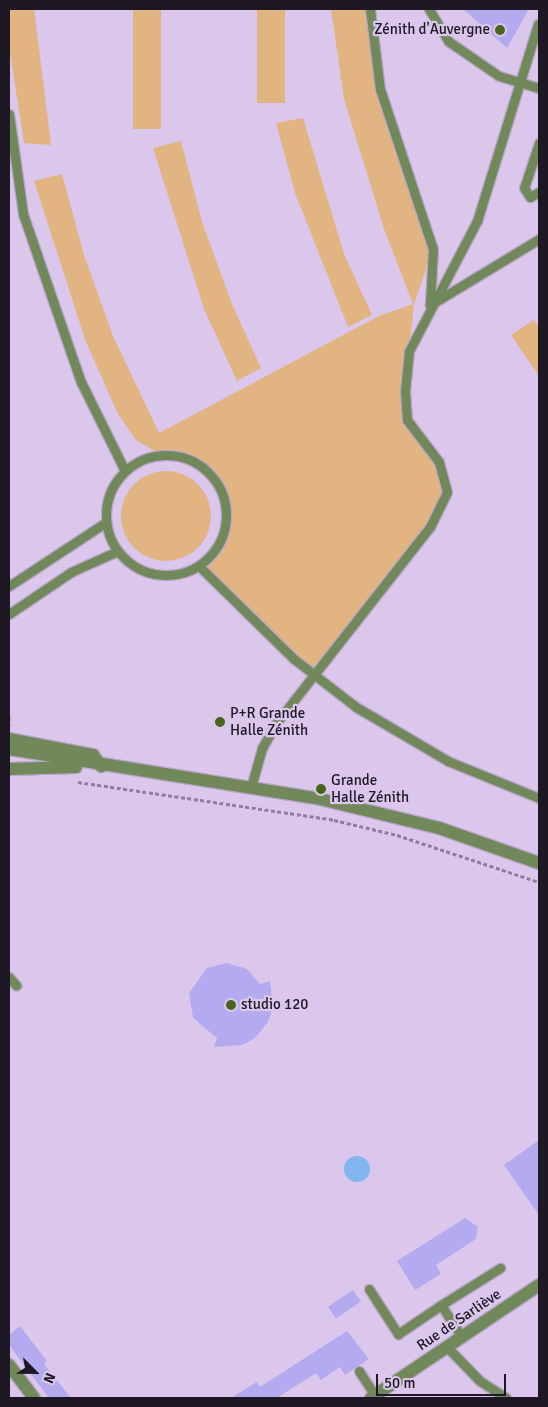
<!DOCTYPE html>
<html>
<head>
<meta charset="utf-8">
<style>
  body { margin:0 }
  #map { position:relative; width:548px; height:1407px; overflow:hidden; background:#dbc7eb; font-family:Signika,sans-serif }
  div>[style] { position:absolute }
  .green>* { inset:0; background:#e1b482; transform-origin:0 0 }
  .round { border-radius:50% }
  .water>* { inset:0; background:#81b7ee }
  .building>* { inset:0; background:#b3aaef; transform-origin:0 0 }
  .path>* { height:3px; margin-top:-1.5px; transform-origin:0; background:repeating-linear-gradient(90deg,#8e7f9a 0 4px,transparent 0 6.5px) }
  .roads { filter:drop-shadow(1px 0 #b9a7c7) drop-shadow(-1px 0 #b9a7c7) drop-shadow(0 1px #b9a7c7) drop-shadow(0 -1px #b9a7c7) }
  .lane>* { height:9px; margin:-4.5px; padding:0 4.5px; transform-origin:4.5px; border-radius:4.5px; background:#71885b }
  .lane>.ring { margin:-4.5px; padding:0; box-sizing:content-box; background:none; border:9px solid #71885b; border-radius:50% }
  .street>* { height:12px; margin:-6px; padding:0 6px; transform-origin:6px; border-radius:6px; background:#71885b }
  .dots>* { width:14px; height:14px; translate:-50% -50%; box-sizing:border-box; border:2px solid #dbc7eb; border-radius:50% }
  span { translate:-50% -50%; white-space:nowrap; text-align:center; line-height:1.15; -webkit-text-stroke:4.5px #dbc7eb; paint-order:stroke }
  .poi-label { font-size:15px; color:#1e1724 }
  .right { translate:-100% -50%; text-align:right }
  .left { translate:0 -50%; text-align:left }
  .street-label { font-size:15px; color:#1e1724 }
  .frame { position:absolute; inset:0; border:10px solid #1e1724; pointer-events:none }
  .north { position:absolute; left:10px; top:1347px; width:50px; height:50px; -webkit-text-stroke:4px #dbc7eb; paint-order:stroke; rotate:113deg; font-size:14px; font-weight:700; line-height:20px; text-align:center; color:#1e1724 }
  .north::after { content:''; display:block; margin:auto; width:18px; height:22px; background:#1e1724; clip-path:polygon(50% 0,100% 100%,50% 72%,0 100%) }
  .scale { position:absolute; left:376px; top:1374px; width:130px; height:22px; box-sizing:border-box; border:2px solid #1e1724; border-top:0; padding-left:6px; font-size:15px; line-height:18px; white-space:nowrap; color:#1e1724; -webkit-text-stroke:4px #dbc7eb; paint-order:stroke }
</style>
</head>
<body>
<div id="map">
  <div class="green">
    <div style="clip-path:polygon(9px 9px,34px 9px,51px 145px,24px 143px,9px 46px)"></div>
    <div style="left:133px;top:9px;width:28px;height:120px"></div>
    <div style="left:257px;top:9px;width:28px;height:94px"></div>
    <div style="clip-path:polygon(331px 9px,370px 9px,380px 89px,433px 249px,414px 304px,405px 391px,407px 420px,439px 462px,447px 492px,430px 527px,314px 676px,199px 566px,213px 552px,223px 535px,226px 515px,223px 496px,214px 478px,199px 465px,181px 457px,161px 455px,136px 440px,118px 414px,86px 342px,34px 181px,62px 174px,84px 255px,113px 336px,159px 433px,379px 316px,413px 304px,385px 232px,344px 99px)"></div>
    <div style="clip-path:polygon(303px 118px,344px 254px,372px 315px,348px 327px,295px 193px,276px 123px)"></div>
    <div style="clip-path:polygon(181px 141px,202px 222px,232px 304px,261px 368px,237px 381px,204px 309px,153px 148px)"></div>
    <div style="clip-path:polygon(534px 320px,539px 327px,539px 376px,511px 335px)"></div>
    <div class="round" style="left:121px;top:471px;width:90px;height:90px"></div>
  </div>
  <div class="water">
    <div class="round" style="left:344px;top:1156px;width:26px;height:26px"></div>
  </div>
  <div class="building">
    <div style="clip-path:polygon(463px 9px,529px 9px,507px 48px)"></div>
    <div style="clip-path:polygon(227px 963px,247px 969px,260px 984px,270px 981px,273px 1007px,268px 1022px,255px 1038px,242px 1045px,214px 1047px,217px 1038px,193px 1018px,189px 993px,207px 968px)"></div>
    <div style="clip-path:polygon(539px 1140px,539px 1215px,504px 1165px)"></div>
    <div style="clip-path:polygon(465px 1218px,478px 1227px,476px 1239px,436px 1265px,441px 1274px,415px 1290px,397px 1261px)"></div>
    <div style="left:353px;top:1290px;width:14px;height:30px;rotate:56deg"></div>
    <div style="clip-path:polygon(20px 1326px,47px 1361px,44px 1364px,71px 1398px,49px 1398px,9px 1345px,9px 1335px)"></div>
    <div style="clip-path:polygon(347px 1331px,369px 1359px,345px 1375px,340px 1367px,321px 1380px,316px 1373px,277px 1398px,231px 1398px,257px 1382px,260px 1387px)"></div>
  </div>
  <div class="path">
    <div style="left:9px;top:717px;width:8px;rotate:90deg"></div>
    <div style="left:78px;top:782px;width:259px;rotate:8.4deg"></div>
    <div style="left:334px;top:820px;width:65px;rotate:13.4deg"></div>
    <div style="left:397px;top:835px;width:150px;rotate:18.3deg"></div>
  </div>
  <div class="roads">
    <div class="lane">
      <div style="left:370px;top:9px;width:81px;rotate:82.9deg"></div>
      <div style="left:380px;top:89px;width:169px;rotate:71.7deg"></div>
      <div style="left:433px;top:249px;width:56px;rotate:93.1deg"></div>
      <div style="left:430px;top:305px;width:127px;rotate:-31.2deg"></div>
      <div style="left:429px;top:9px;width:37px;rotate:59deg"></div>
      <div style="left:448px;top:41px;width:62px;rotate:34.5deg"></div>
      <div style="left:499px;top:76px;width:42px;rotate:16.7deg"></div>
      <div style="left:9px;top:114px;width:101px;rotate:82deg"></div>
      <div style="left:23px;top:214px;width:178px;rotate:71deg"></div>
      <div style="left:81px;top:382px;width:99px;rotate:63.7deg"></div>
      <div style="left:539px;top:143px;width:47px;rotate:108.4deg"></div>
      <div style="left:524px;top:188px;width:11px;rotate:56deg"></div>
      <div style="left:530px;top:197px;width:10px;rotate:-29deg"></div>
      <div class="ring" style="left:106px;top:455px;width:111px;height:111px"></div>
      <div style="left:199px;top:566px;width:133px;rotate:44.4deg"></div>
      <div style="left:294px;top:659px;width:78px;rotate:37.7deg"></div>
      <div style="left:356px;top:707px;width:107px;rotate:30.4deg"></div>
      <div style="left:448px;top:761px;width:98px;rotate:22.1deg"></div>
      <div style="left:9px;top:586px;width:116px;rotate:-33.4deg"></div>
      <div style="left:9px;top:614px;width:75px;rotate:-34.1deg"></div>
      <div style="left:71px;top:572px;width:51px;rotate:-24.1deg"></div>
      <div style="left:251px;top:787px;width:41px;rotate:-74.2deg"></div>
      <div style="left:262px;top:748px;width:30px;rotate:-60deg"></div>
      <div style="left:277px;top:722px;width:248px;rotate:-51.9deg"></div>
      <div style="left:430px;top:527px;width:39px;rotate:-64deg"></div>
      <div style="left:447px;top:492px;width:31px;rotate:-105deg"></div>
      <div style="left:439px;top:462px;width:53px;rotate:-127.3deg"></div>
      <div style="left:407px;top:420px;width:29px;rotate:-94deg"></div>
      <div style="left:405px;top:391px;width:40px;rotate:-84.3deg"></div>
      <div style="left:409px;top:351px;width:147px;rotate:-62.4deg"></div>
      <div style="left:477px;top:221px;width:206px;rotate:-72.8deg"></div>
      <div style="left:9px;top:977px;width:11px;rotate:49deg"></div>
      <div style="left:369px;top:1289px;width:54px;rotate:57.2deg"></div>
      <div style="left:398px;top:1334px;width:52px;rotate:-34deg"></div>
      <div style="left:441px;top:1305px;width:38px;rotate:57deg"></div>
      <div style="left:441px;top:1305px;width:70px;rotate:-32.1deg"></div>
      <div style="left:447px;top:1347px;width:47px;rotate:45.9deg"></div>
      <div style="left:480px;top:1381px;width:31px;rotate:33deg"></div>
      <div style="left:359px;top:1371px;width:30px;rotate:57deg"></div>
    </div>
    <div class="street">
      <div style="left:9px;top:739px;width:86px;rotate:10.8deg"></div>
      <div style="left:93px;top:755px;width:14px;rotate:54deg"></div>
      <div style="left:9px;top:749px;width:315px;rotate:9.1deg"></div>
      <div style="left:320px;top:799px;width:122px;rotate:13.7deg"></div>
      <div style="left:439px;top:828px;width:106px;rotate:19.3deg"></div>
      <div style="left:9px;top:769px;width:67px;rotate:-1.7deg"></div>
      <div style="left:9px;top:1365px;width:41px;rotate:52.9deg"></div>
      <div style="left:371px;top:1398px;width:202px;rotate:-33.9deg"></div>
    </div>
  </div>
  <div class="dots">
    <div style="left:500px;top:30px;background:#46661c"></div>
    <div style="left:220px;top:722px;background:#46661c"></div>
    <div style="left:321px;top:789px;background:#46661c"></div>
    <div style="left:231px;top:1005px;background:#46661c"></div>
  </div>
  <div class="poi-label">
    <span class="right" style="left:490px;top:30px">Zénith d'Auvergne</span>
    <span class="left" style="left:230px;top:722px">P+R Grande<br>Halle Zénith</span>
    <span class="left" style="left:331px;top:789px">Grande<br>Halle Zénith</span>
    <span class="left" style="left:241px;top:1005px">studio 120</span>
  </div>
  <div class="street-label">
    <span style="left:459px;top:1320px;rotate:-34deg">Rue de Sarliève</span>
  </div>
  <div class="frame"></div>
  <div class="north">N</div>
  <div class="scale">50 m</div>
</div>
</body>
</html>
